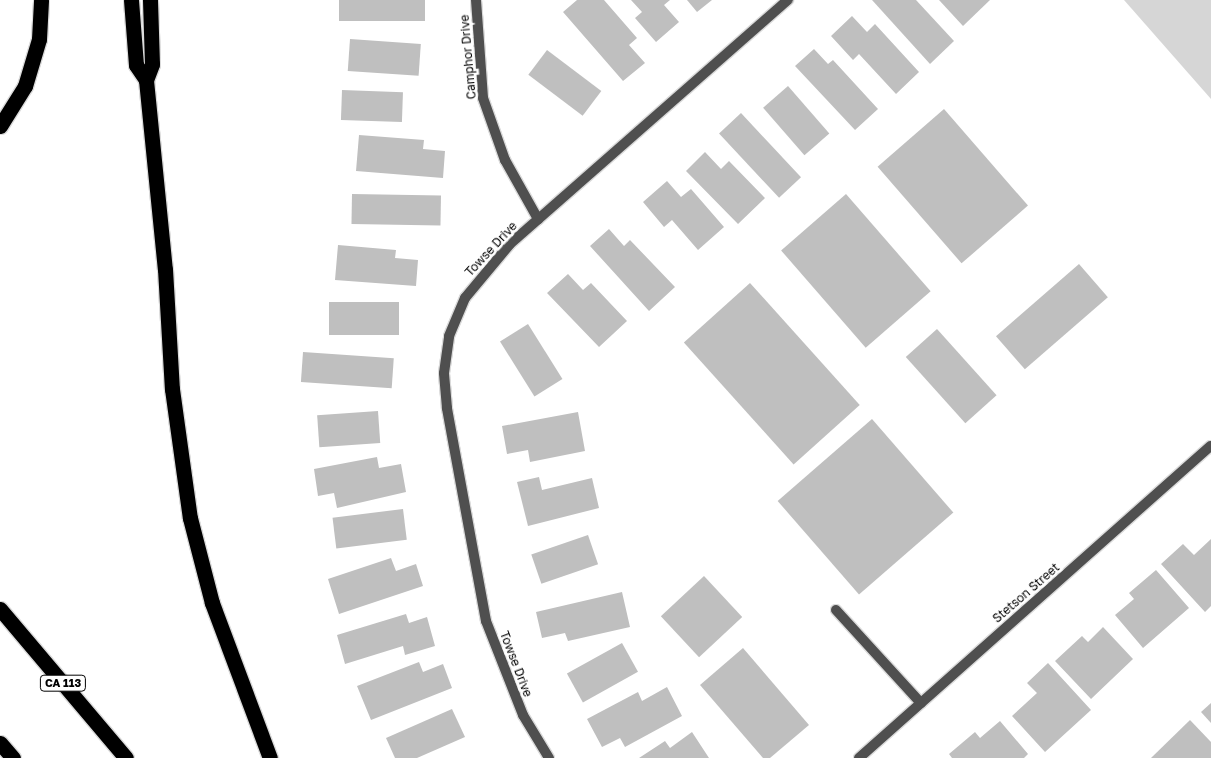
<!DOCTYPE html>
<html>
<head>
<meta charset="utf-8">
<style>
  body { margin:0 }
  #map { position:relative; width:1211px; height:758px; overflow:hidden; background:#fff; font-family:"Golos Text",sans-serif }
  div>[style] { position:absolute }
  .green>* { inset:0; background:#d6d6d6 }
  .building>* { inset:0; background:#bfbfbf; transform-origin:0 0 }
  .roads { filter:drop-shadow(1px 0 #dbdbdb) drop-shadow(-1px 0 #dbdbdb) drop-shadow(0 1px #dbdbdb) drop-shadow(0 -1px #dbdbdb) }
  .service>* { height:10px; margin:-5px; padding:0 5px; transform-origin:5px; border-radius:5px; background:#4f4f4f }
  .minor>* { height:10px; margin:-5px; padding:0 5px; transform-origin:5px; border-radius:5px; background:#4f4f4f }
  .motorway>* { height:15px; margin:-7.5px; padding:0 7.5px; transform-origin:7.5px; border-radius:7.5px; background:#000 }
  span { translate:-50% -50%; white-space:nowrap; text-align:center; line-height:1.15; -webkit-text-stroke:5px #fff; paint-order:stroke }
  .shield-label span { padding:1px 4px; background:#fff; border:1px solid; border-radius:4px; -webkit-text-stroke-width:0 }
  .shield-label { font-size:11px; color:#000; font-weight:700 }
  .street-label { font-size:12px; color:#000 }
</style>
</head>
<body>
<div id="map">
  <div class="green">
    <div style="clip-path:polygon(1124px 0,1211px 0,1211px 99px)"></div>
  </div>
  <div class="building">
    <div style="left:339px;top:0;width:86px;height:21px"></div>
    <div style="clip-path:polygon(577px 0,604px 0,637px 38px,629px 45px,645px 63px,623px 81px,563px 12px)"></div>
    <div style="clip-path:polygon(631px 0,670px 0,664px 5px,679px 22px,656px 42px,635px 18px,642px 12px)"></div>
    <div style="clip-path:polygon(687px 0,712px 0,697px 12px)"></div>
    <div style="clip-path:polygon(872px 0,916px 0,954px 41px,930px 64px)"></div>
    <div style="clip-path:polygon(939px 0,990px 0,963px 26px)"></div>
    <div style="clip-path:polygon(852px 16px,867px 32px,875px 24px,919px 72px,896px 94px,859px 54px,853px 60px,831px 36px)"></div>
    <div style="left:350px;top:39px;width:71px;height:32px;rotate:4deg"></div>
    <div style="clip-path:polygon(814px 49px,828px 64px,833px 60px,878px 109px,855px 130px,795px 66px)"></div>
    <div style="left:547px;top:50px;width:68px;height:31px;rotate:37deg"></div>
    <div style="left:788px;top:86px;width:63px;height:33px;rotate:49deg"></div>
    <div style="left:342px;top:90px;width:61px;height:30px;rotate:2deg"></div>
    <div style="left:944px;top:109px;width:128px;height:88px;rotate:49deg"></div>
    <div style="left:741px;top:113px;width:88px;height:30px;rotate:47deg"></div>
    <div style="clip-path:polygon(359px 135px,424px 140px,423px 149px,445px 151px,443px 178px,356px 171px)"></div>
    <div style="clip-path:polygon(705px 152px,721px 169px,729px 161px,765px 198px,738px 224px,686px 171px)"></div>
    <div style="clip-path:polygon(667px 181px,681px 197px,691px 189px,724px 227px,698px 250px,672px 220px,664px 227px,643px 202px)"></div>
    <div style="left:352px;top:194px;width:89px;height:30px;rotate:1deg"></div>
    <div style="left:846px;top:194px;width:129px;height:86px;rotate:49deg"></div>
    <div style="clip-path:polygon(609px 229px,624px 246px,630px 240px,675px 287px,649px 311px,590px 246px)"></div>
    <div style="clip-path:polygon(338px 245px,396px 250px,395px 258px,418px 260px,416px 286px,335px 280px)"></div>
    <div style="left:1079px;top:264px;width:44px;height:110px;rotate:49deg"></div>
    <div style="clip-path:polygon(568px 274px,583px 290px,591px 283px,627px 321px,599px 347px,547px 293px)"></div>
    <div style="left:750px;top:283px;width:164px;height:89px;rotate:48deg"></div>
    <div style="left:329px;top:302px;width:70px;height:33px"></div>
    <div style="left:528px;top:324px;width:65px;height:33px;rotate:58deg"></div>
    <div style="left:937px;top:329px;width:89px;height:42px;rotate:48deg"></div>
    <div style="left:303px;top:352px;width:91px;height:30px;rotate:4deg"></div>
    <div style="left:378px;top:411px;width:32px;height:61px;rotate:86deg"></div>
    <div style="clip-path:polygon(578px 412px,585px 451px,530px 462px,528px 450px,507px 454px,502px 426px)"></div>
    <div style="left:872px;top:419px;width:124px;height:125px;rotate:49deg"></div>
    <div style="clip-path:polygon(377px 457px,379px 468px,401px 464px,406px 492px,337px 508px,334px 493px,318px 496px,314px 469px)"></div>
    <div style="clip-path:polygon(539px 477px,542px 490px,592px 478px,599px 508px,528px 526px,517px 482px)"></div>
    <div style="left:403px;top:509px;width:31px;height:71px;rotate:83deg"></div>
    <div style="left:588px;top:535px;width:31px;height:60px;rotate:71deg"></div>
    <div style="clip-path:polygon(1211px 539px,1211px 606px,1205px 612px,1161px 564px,1183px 544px,1194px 555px)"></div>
    <div style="clip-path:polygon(391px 558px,396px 571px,416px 564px,423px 586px,339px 614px,328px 579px)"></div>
    <div style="clip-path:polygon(1156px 570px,1189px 608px,1143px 648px,1115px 615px,1134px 599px,1129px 593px)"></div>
    <div style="left:704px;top:576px;width:56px;height:59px;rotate:47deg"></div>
    <div style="clip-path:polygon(622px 592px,630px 627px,568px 641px,565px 633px,542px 638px,536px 612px)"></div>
    <div style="clip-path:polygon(406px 614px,409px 623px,427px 617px,435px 646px,405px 655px,403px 646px,345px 664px,337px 635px)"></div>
    <div style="clip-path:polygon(1103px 627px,1133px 659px,1091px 699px,1055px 661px,1082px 636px,1088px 642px)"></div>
    <div style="left:622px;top:643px;width:33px;height:63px;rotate:61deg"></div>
    <div style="clip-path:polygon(743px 648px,809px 725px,770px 758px,763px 758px,700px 685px)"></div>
    <div style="clip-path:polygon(419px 662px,423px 672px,443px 664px,452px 688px,371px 720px,357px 686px)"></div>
    <div style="clip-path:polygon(1048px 663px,1091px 710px,1045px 752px,1012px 716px,1037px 693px,1027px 683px)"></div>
    <div style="clip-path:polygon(667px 687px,682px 716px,625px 747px,620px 738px,602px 747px,587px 719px,638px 692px,642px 701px)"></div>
    <div style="clip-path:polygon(1211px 703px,1211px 723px,1201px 712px)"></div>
    <div style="clip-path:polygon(452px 709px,465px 737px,417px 758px,395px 758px,386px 738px)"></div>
    <div style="clip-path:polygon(1190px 720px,1211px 742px,1211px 758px,1151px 758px)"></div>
    <div style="clip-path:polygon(1000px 721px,1028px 754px,1024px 758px,952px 758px,949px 754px,975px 732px,980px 738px)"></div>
    <div style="clip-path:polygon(692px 732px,709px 758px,639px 758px,665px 741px,670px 748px)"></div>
  </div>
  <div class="roads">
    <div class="service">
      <div style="left:836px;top:610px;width:126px;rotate:47.6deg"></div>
    </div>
    <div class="minor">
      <div style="left:476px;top:0;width:98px;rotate:85.9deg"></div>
      <div style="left:483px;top:98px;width:66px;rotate:70.5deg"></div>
      <div style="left:505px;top:160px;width:68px;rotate:60.8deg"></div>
      <div style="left:549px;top:758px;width:50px;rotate:-121.2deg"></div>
      <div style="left:523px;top:715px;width:101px;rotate:-111.5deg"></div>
      <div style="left:486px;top:621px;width:217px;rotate:-100.4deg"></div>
      <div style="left:447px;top:408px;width:35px;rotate:-95deg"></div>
      <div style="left:444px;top:373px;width:37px;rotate:-82deg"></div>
      <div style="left:449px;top:336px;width:41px;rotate:-67.2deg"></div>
      <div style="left:465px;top:298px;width:70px;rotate:-50.2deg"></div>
      <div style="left:510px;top:244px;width:370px;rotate:-41.3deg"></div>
      <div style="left:859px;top:758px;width:470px;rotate:-41.6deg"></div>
    </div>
    <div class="motorway">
      <div style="left:131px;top:0;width:65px;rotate:85.6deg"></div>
      <div style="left:136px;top:65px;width:18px;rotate:56deg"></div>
      <div style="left:146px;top:80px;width:190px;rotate:84.3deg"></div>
      <div style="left:165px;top:269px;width:120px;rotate:86.7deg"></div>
      <div style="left:172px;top:389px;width:130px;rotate:82.1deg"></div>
      <div style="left:190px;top:518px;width:88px;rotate:75.5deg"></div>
      <div style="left:212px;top:603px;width:165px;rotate:69.5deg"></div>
      <div style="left:146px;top:80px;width:17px;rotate:-69deg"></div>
      <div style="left:152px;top:64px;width:64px;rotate:-91.8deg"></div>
      <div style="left:0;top:126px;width:47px;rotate:-58deg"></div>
      <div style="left:25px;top:86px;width:49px;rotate:-73.4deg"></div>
      <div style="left:39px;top:39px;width:39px;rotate:-87deg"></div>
      <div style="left:0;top:609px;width:195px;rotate:49.8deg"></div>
      <div style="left:0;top:743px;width:20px;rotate:49deg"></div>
    </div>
  </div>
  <div class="shield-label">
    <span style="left:63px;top:683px">CA 113</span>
  </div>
  <div class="street-label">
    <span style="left:468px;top:57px;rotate:-95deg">Camphor Drive</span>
    <span style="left:491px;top:249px;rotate:-47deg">Towse Drive</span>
    <span style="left:1026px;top:593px;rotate:-41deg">Stetson Street</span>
    <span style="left:516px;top:664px;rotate:69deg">Towse Drive</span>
  </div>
</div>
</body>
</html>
